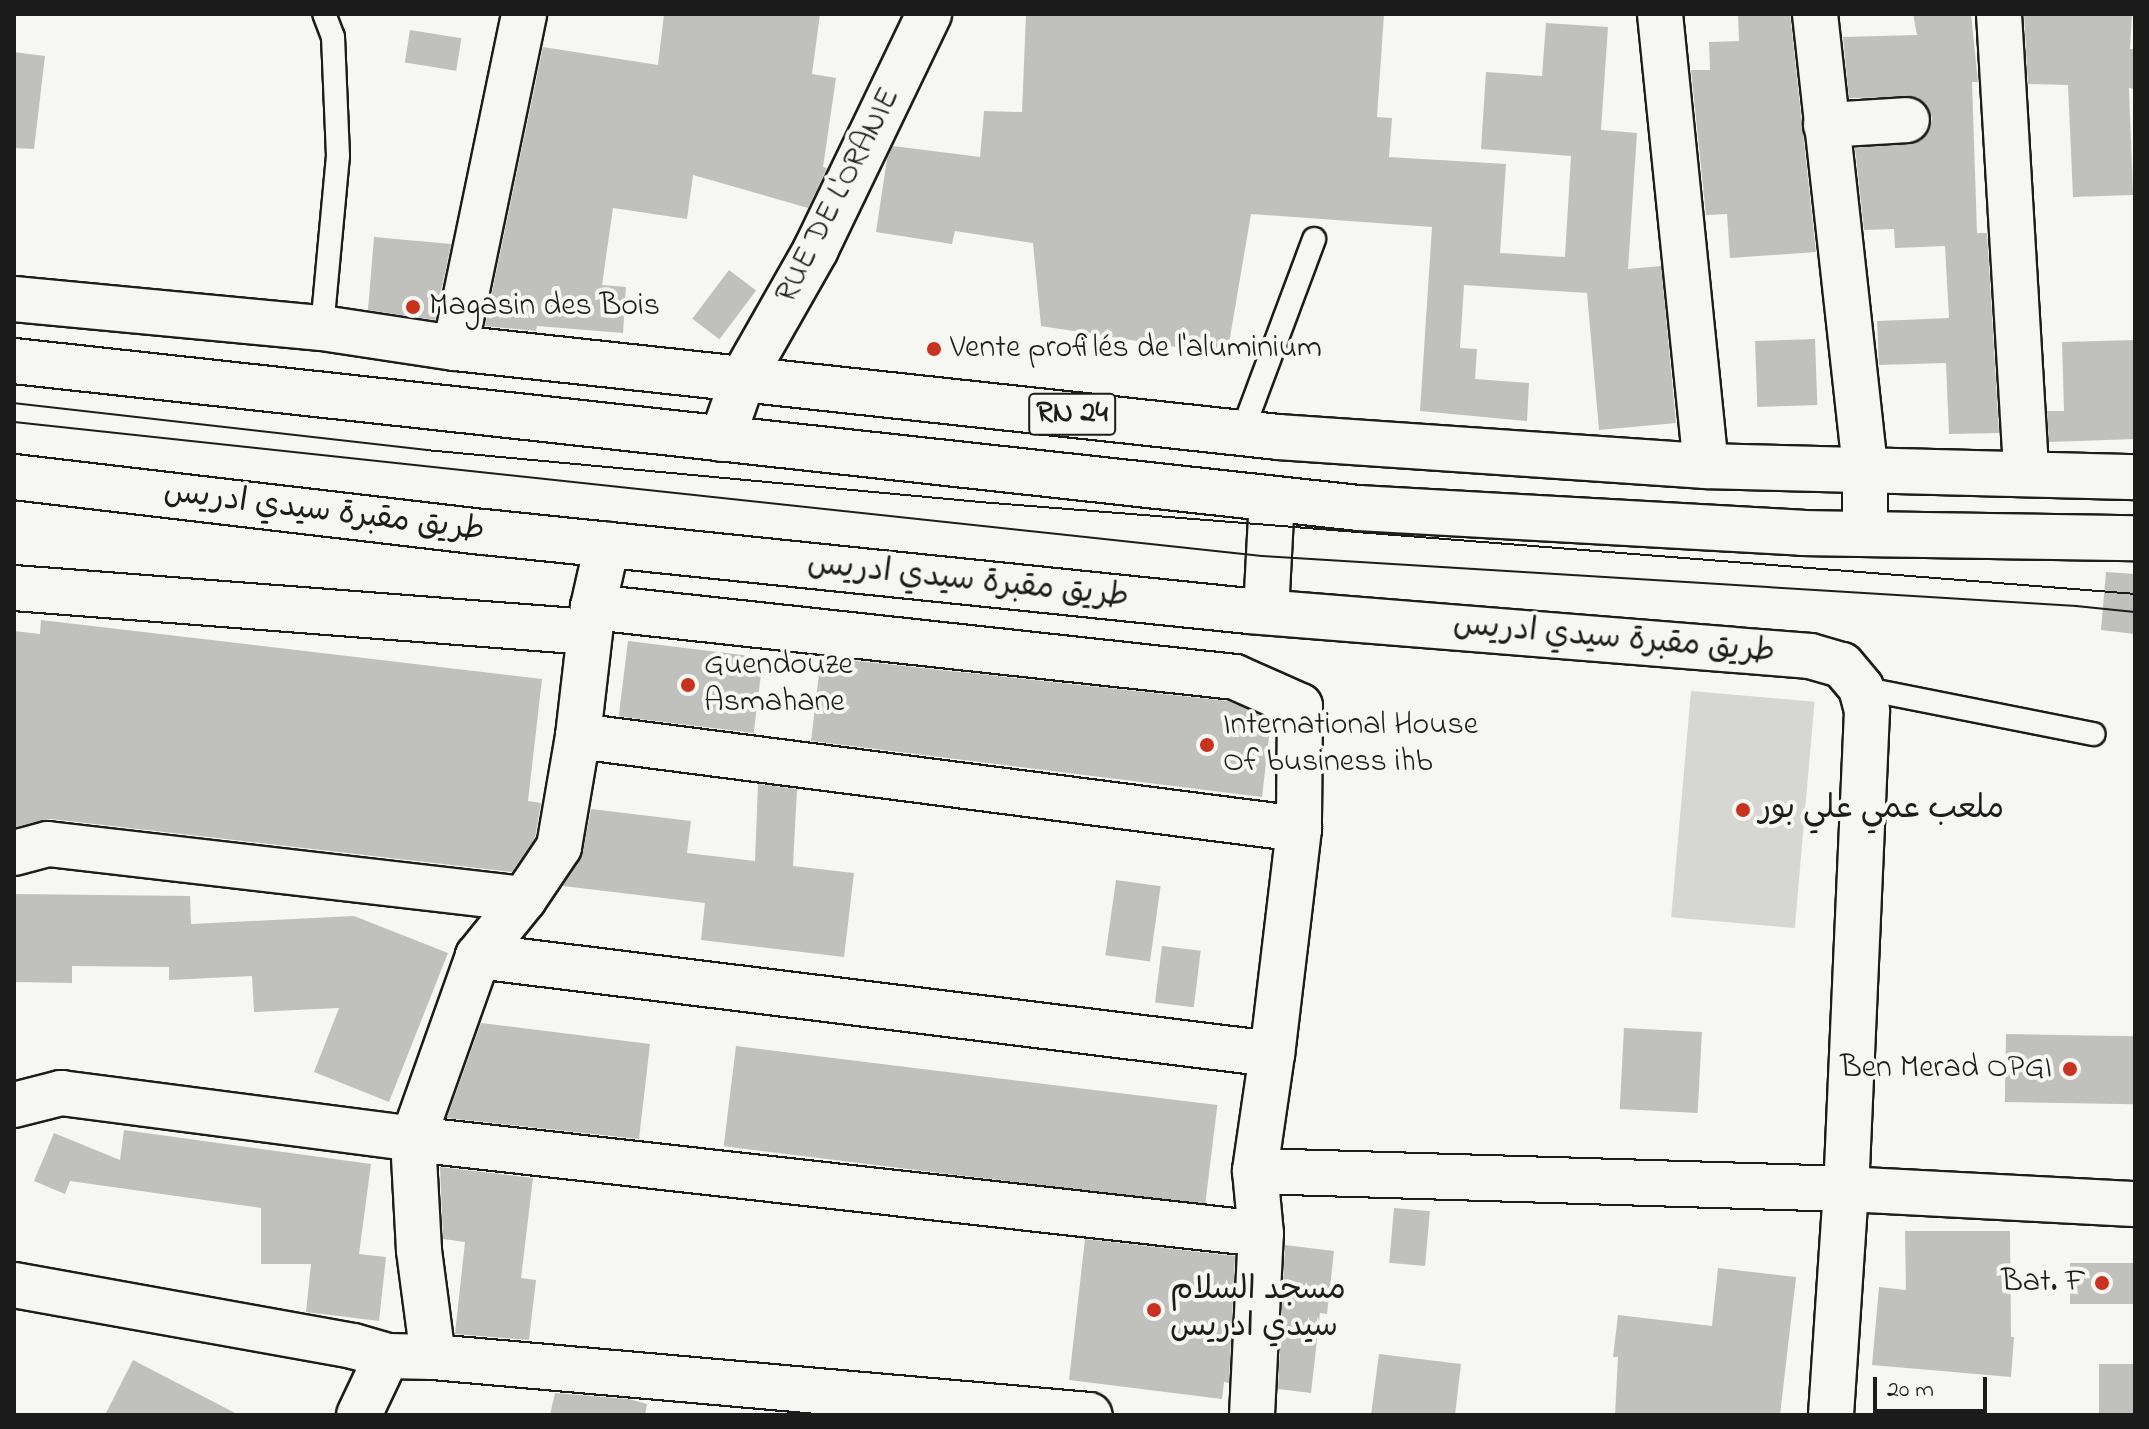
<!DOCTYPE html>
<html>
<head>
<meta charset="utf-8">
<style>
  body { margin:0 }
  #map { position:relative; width:2149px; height:1429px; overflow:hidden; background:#f6f6f2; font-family:"Indie Flower","Playpen Sans Arabic",sans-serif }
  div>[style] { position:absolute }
  .green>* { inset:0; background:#d6d6d2; transform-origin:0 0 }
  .building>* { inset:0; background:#c0c0bd; transform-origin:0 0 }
  .roads { filter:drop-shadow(2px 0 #1c1c1c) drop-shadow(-2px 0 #1c1c1c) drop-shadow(0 2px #1c1c1c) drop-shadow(0 -2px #1c1c1c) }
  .service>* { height:22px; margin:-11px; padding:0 11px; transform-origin:11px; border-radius:11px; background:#f6f6f2 }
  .minor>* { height:44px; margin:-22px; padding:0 22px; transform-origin:22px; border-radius:22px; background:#f6f6f2 }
  .tertiary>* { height:44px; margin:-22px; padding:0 22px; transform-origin:22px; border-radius:22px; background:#f6f6f2 }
  .primary>* { height:44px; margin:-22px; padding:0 22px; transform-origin:22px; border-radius:22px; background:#f6f6f2 }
  .tram>* { height:2px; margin:-1px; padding:0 1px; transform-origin:1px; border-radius:1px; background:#1c1c1c }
  .dots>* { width:22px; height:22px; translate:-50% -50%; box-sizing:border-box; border:4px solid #f6f6f2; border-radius:50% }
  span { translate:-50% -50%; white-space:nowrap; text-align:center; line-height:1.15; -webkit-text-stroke:8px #f6f6f2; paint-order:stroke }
  .shield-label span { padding:2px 6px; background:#f6f6f2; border:2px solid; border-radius:6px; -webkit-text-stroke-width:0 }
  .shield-label { font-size:30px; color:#1c1c1c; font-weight:700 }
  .street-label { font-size:32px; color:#1c1c1c }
  .poi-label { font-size:32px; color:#1c1c1c }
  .left { translate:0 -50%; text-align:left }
  .right { translate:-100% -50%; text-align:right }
  .frame { position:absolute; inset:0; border:16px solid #1c1c1c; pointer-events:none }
  .scale { position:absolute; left:1873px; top:1377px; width:114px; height:36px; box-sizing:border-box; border:4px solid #1c1c1c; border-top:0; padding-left:10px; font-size:24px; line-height:28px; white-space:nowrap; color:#1c1c1c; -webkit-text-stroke:6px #f6f6f2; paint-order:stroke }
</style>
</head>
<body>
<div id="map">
  <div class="green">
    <div style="left:1691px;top:691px;width:124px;height:227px;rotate:5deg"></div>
  </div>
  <div class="building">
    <div style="clip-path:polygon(664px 14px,820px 14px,812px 74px,836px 78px,823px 167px,827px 168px,808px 208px,693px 175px,687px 219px,613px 208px,602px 285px,626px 287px,623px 333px,537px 326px,536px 331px,485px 326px,543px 47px,658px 65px)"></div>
    <div style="clip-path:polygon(1026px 14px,1384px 14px,1377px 117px,1392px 118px,1389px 157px,1506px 164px,1500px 253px,1565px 257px,1571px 156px,1481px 149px,1486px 72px,1542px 76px,1546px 23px,1608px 27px,1601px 130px,1637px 133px,1628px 269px,1661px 266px,1676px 423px,1599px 430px,1587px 293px,1464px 285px,1460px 348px,1477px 349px,1475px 379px,1529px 383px,1527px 421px,1420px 411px,1432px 227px,1251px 214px,1227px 355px,1041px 326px,1033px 243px,955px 231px,952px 244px,876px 232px,887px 159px,893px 146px,980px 157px,984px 111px,1022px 112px)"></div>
    <div style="clip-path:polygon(1738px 14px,1790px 14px,1816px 252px,1730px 258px,1727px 214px,1706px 215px,1691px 70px,1710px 70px,1709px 42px,1739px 41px)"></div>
    <div style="clip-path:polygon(1913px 14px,1971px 14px,1978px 82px,1972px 82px,1977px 233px,1987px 233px,1999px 433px,1949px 434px,1946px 363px,1879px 365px,1877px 321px,1949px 318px,1945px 246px,1895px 248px,1894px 229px,1864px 230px,1855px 148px,1920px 141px,1930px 130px,1932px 118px,1927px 106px,1917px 97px,1849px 98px,1843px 37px,1917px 35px)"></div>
    <div style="clip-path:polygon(2024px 14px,2132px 14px,2130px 49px,2135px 49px,2135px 89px,2129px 88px,2133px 195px,2073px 197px,2068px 85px,2028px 84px)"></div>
    <div style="left:410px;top:30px;width:52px;height:33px;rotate:9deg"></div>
    <div style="clip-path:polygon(14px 52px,45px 56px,34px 149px,14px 148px)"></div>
    <div style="clip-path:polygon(374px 237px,451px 244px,435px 320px,368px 310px)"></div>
    <div style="left:729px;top:270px;width:34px;height:61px;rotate:37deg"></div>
    <div style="left:1815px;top:339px;width:66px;height:60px;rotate:88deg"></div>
    <div style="clip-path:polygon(2135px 340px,2135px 439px,2049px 442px,2047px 411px,2064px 411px,2062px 342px)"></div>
    <div style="clip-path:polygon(2106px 572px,2135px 574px,2135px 634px,2101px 630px)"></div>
    <div style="clip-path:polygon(41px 620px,542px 679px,528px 801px,541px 803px,535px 838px,512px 872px,51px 819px,14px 827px,14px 631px,40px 634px)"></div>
    <div style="left:628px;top:641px;width:136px;height:76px;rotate:7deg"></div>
    <div style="clip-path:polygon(821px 657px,1228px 701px,1271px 720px,1262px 797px,811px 741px)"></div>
    <div style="clip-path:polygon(758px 784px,797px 789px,793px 866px,854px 873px,844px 957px,701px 940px,705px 903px,563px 886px,583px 852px,591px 809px,691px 821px,687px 853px,755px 861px)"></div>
    <div style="left:1116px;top:880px;width:45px;height:76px;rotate:8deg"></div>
    <div style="clip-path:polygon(14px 894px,190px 896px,191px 924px,354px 916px,448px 953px,389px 1102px,314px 1072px,339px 1008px,254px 1012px,252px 976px,169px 980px,169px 967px,72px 966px,72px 983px,14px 982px)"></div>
    <div style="left:1162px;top:946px;width:39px;height:57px;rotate:7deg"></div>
    <div style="clip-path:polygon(481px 1023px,650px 1044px,639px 1139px,447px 1118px)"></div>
    <div style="left:1624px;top:1028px;width:78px;height:81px;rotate:3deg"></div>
    <div style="left:2006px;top:1034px;width:129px;height:68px;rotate:1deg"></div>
    <div style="left:736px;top:1046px;width:485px;height:101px;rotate:7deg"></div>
    <div style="clip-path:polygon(124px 1130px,371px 1164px,359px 1254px,386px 1257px,379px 1321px,306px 1312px,311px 1264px,261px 1264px,261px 1208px,70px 1181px,65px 1194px,34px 1181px,54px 1133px,120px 1160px)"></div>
    <div style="clip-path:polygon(440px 1167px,533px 1178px,521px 1278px,536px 1280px,529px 1340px,455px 1334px,465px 1242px,443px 1239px)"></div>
    <div style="left:1394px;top:1208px;width:36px;height:55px;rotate:5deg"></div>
    <div style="clip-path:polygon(1905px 1231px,2010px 1231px,2011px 1337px,2014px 1337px,2011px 1377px,1872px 1365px,1879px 1287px,1906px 1290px)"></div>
    <div style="clip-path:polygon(1085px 1239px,1235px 1256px,1229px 1383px,1224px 1382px,1222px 1399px,1069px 1380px)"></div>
    <div style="clip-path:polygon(1285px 1245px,1334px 1251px,1327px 1314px,1320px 1313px,1311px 1393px,1278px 1389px)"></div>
    <div style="left:2070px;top:1263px;width:65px;height:41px"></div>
    <div style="clip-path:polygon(1718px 1268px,1796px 1277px,1780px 1415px,1615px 1415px,1618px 1357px,1613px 1357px,1618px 1315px,1712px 1326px)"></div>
    <div style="clip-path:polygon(1379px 1354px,1461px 1364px,1455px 1415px,1371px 1415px)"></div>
    <div style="clip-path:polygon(133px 1360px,239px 1415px,105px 1415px)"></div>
    <div style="left:2099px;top:1364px;width:36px;height:51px"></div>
    <div style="clip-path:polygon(555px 1393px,629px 1399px,647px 1404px,645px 1415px,550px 1415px)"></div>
  </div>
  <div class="roads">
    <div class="service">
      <div style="left:322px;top:328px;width:173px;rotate:-84.7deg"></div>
      <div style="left:338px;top:156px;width:119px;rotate:-92.4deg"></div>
      <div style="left:333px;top:37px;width:25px;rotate:-111deg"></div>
      <div style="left:1242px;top:432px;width:206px;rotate:-69.5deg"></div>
      <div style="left:1861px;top:688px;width:237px;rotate:11.2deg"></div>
    </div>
    <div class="minor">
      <div style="left:1660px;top:14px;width:454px;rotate:84.2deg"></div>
      <div style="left:1815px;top:14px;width:459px;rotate:83.7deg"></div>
      <div style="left:1865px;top:470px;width:64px;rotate:90deg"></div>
      <div style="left:1999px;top:14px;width:460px;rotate:86.6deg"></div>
      <div style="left:1826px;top:125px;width:81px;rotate:-3.5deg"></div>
      <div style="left:455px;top:348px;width:341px;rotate:-78.3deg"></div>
      <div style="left:14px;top:477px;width:473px;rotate:6.7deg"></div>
      <div style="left:484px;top:532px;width:769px;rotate:5.9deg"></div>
      <div style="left:1249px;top:611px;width:563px;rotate:4.59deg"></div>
      <div style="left:1810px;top:656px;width:33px;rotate:16deg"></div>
      <div style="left:1842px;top:665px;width:30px;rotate:50deg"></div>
      <div style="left:1861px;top:688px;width:24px;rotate:75deg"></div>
      <div style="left:1867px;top:711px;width:478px;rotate:92.5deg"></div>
      <div style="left:1846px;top:1189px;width:226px;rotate:93.8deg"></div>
      <div style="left:14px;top:588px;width:577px;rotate:4.38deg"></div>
      <div style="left:593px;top:607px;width:646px;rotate:6.22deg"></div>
      <div style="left:1235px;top:677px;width:71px;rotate:24deg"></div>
      <div style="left:1300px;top:706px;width:123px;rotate:90.5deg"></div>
      <div style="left:1299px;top:829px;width:227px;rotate:96.8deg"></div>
      <div style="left:1266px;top:612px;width:113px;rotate:-87deg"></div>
      <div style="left:578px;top:736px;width:727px;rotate:7.35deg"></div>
      <div style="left:14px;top:853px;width:35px;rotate:-15deg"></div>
      <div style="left:48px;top:844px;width:479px;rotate:6.6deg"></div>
      <div style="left:478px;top:956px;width:800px;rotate:7.04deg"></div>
      <div style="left:1272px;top:1054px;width:118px;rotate:98.3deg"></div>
      <div style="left:14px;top:1105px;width:49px;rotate:-14.3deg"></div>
      <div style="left:61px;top:1093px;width:355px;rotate:7.4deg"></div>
      <div style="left:413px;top:1139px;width:853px;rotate:6.39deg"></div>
      <div style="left:14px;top:1285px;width:344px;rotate:10.2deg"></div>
      <div style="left:353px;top:1346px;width:35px;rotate:16deg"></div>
      <div style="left:387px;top:1356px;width:46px;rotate:1.2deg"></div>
      <div style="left:433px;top:1357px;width:659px;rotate:5.05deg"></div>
      <div style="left:433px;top:1357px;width:108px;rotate:-97.5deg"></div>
      <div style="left:419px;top:1250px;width:111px;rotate:-93.1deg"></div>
      <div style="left:413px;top:1139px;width:194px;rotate:-70.4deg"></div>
      <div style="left:478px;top:956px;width:73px;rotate:-51.1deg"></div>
      <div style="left:524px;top:899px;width:63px;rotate:-56.1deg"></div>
      <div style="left:559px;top:847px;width:113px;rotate:-80.3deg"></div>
      <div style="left:578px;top:736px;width:130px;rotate:-83.4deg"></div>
      <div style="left:593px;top:607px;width:64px;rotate:-77.3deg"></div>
      <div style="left:359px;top:1415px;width:65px;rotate:-64.6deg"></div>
      <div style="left:1252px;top:1415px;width:181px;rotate:-87.2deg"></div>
      <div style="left:1261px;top:1234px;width:63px;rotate:-95.4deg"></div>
      <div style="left:1255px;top:1171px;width:591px;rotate:1.74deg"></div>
      <div style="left:1846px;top:1189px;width:289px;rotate:3deg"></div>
    </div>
    <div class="tertiary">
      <div style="left:722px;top:439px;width:67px;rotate:-70.8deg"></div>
      <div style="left:744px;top:376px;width:146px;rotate:-60.4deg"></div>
      <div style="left:816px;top:249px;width:261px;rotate:-64.3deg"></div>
    </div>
    <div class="primary">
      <div style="left:14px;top:299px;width:309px;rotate:5.4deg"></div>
      <div style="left:322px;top:328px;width:134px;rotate:8.6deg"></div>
      <div style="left:455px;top:348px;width:828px;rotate:6.17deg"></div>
      <div style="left:1278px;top:437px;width:429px;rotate:3.9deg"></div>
      <div style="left:1706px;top:466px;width:429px;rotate:1.5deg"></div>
      <div style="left:14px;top:361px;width:1352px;rotate:6.24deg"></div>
      <div style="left:1358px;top:508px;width:445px;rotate:3.2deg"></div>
      <div style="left:1802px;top:533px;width:333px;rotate:0.9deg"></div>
    </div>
  </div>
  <div class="tram">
    <div style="left:14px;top:403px;width:415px;rotate:6.5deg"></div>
    <div style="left:426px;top:450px;width:556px;rotate:5.36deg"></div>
    <div style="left:980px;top:502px;width:1159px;rotate:4.55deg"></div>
    <div style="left:14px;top:422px;width:1255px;rotate:6.13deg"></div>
    <div style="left:1262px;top:556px;width:816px;rotate:3.51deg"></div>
    <div style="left:2076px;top:606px;width:59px;rotate:5.8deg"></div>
  </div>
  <div class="dots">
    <div style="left:413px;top:307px;background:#c8321e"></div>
    <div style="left:934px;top:349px;background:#c8321e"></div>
    <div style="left:688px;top:685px;background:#c8321e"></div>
    <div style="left:1207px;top:745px;background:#c8321e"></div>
    <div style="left:1743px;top:810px;background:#c8321e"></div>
    <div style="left:2070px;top:1069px;background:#c8321e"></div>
    <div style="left:2102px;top:1283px;background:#c8321e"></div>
    <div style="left:1154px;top:1310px;background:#c8321e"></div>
  </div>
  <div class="shield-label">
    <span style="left:1072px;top:414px">RN 24</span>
  </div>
  <div class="street-label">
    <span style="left:839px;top:196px;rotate:-63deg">RUE DE L'ORANIE</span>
    <span style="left:324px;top:513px;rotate:7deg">طريق مقبرة سيدي ادريس</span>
    <span style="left:968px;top:582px;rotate:6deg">طريق مقبرة سيدي ادريس</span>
    <span style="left:1614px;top:640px;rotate:5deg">طريق مقبرة سيدي ادريس</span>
  </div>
  <div class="poi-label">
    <span class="left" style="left:429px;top:307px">Magasin des Bois</span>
    <span class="left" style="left:950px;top:349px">Vente profilés de l'aluminium</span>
    <span class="left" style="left:704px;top:685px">Guendouze<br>Asmahane</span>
    <span class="left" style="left:1223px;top:745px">International House<br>Of business ihb</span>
    <span class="left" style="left:1759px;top:810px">ملعب عمي علي بور</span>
    <span class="right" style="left:2052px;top:1069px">Ben Merad OPGI</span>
    <span class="right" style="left:2086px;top:1283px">Bat. F</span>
    <span class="left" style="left:1170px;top:1310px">مسجد السلام<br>سيدي ادريس</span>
  </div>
  <div class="frame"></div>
  <div class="scale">20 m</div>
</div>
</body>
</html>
